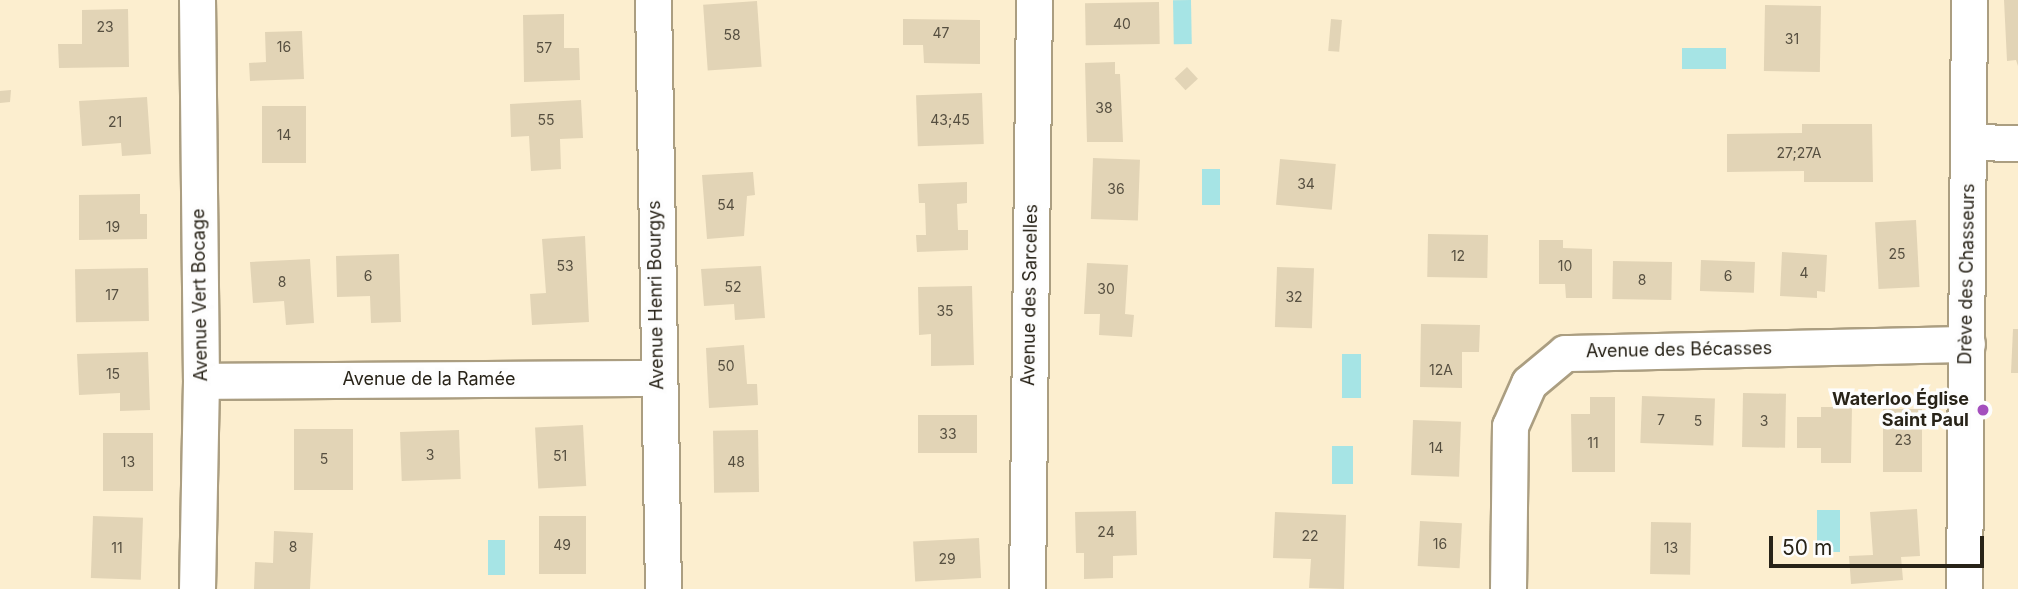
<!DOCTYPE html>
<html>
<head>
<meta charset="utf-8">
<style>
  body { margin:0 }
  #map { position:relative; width:2018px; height:589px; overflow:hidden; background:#fceecf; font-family:Inter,sans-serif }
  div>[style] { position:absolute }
  .water>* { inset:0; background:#a6e4e5; transform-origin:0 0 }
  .building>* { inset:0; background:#e2d4b6; transform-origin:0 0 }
  .roads { filter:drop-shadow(2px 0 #ab9e81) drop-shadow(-2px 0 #ab9e81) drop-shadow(0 2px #ab9e81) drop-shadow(0 -2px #ab9e81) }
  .minor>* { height:35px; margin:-17.5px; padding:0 17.5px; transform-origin:17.5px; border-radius:17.5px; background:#fff }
  .dots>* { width:19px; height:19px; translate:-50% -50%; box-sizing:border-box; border:4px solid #fdfdfd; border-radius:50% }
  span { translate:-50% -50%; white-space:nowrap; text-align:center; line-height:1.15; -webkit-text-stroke:7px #fdfdfd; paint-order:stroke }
  .number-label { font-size:14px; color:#564f40 }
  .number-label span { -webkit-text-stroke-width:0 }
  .street-label { font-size:18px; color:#282318 }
  .poi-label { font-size:18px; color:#282318; font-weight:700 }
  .right { translate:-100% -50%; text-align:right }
  .scale { position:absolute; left:1769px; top:536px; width:215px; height:32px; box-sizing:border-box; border:4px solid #282318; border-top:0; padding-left:9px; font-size:21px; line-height:24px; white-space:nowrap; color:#282318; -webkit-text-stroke:5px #fdfdfd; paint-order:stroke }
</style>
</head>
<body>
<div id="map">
  <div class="water">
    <div style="left:1191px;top:0;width:44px;height:18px;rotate:89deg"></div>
    <div style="left:1682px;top:48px;width:44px;height:21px"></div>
    <div style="left:1202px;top:169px;width:18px;height:36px"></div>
    <div style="left:1342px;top:354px;width:19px;height:44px"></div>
    <div style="left:1332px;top:446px;width:21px;height:38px"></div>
    <div style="left:1817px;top:510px;width:23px;height:42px"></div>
    <div style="left:488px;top:540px;width:17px;height:35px"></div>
  </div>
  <div class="building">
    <div style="clip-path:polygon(2004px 0,2018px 0,2018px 66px,2016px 60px,2007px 61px)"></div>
    <div style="left:757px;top:1px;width:66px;height:54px;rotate:86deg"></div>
    <div style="left:1159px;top:2px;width:42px;height:74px;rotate:89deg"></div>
    <div style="left:1765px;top:5px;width:56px;height:66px;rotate:1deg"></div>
    <div style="clip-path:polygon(128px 9px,129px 67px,59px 68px,58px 44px,82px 44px,82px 10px)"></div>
    <div style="clip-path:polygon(564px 14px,564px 48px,579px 48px,580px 80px,524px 82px,523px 15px)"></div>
    <div style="clip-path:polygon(903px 19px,980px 20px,980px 64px,924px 63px,923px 45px,903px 45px)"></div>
    <div style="left:1331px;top:19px;width:11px;height:32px;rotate:5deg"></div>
    <div style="clip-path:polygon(302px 31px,304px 79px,250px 81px,249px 63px,266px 62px,265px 32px)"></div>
    <div style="clip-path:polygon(1115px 62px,1115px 74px,1120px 74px,1123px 142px,1087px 142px,1085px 63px)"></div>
    <div style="left:1187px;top:67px;width:16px;height:17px;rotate:47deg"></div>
    <div style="clip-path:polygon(11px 90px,10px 102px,0 103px,0 91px)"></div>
    <div style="left:982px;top:93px;width:51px;height:66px;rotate:88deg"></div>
    <div style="clip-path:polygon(147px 97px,151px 154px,122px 156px,121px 143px,82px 146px,79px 101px)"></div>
    <div style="clip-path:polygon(581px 100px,583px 138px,560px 139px,561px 169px,531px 171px,529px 136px,511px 137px,510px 104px)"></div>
    <div style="left:262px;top:106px;width:44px;height:57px"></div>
    <div style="clip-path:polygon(1802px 124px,1872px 124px,1873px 182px,1804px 182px,1804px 171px,1727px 172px,1727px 134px,1802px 133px)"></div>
    <div style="left:1093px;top:158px;width:47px;height:61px;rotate:2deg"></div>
    <div style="left:1280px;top:159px;width:56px;height:46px;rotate:5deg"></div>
    <div style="clip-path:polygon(753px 172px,755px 195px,747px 196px,744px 236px,707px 239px,702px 175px)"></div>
    <div style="clip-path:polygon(967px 182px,967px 203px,957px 204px,958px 230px,968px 230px,968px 250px,917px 252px,916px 235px,926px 235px,925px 203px,919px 203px,918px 184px)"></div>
    <div style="clip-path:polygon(140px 194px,140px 214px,147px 214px,147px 239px,79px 240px,79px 195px)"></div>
    <div style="left:1916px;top:220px;width:67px;height:41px;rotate:87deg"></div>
    <div style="left:1428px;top:234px;width:60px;height:43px;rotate:1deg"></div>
    <div style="clip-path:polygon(585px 236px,589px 322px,532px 325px,530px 294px,546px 293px,542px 239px)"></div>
    <div style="clip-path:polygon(1539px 240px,1563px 240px,1563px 248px,1592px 249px,1592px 298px,1566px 298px,1565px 284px,1539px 284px)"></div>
    <div style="clip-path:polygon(1782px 252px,1827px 255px,1825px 292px,1817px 291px,1817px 298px,1780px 296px)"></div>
    <div style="clip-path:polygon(399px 254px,401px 322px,371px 323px,370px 296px,337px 297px,336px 256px)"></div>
    <div style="clip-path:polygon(310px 259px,314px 323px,286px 325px,284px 301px,253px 303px,250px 262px)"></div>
    <div style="left:1701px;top:260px;width:54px;height:31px;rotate:2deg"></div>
    <div style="left:1613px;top:261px;width:59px;height:38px;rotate:1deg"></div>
    <div style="clip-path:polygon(1087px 263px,1128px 265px,1125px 314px,1134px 315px,1132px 337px,1099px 335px,1100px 314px,1084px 314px)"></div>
    <div style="clip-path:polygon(761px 266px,765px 318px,735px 320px,734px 304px,704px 306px,701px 269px)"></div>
    <div style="left:1277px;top:267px;width:37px;height:60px;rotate:2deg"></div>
    <div style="left:148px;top:268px;width:53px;height:73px;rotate:89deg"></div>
    <div style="clip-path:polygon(972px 286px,974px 365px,931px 366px,931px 334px,919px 335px,918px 287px)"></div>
    <div style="clip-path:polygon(1421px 324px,1480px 325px,1479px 352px,1462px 352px,1462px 388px,1420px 387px)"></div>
    <div style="clip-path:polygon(2013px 329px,2018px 329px,2018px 373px,2011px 373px)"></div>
    <div style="clip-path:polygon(744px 345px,747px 384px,757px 384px,758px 405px,709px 408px,706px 348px)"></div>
    <div style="clip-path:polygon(148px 352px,150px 410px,120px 411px,120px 393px,79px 395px,77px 354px)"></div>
    <div style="left:1743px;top:393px;width:43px;height:54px;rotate:1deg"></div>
    <div style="left:1642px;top:396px;width:73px;height:47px;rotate:2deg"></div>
    <div style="clip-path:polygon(1590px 397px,1615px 397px,1615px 472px,1572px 472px,1571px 414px,1590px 414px)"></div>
    <div style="clip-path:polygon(1821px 407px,1852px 407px,1851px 463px,1821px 463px,1821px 448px,1797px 448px,1797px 417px,1821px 417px)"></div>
    <div style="left:1883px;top:409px;width:39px;height:63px"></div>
    <div style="left:977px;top:415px;width:38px;height:59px;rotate:90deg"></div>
    <div style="left:1413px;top:420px;width:48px;height:55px;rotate:2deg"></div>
    <div style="left:583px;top:425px;width:61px;height:48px;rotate:87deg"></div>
    <div style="left:294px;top:429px;width:59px;height:61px"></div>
    <div style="left:459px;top:430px;width:49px;height:59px;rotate:88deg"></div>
    <div style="left:758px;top:430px;width:62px;height:45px;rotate:89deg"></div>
    <div style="left:103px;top:433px;width:50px;height:58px"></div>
    <div style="clip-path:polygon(1917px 509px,1920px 556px,1901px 557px,1903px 580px,1851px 584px,1849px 556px,1873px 555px,1870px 512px)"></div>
    <div style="clip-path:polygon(1136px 511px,1137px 555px,1113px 556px,1113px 578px,1084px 579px,1084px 553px,1076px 553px,1075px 512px)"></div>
    <div style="clip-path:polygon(1275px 512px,1346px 515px,1344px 589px,1309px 588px,1311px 559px,1273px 558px)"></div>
    <div style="left:93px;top:516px;width:50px;height:62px;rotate:2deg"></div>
    <div style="left:539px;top:516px;width:47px;height:58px"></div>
    <div style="left:1420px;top:521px;width:42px;height:45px;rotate:3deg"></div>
    <div style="left:1651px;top:522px;width:40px;height:52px;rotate:1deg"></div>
    <div style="clip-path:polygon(274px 531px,313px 533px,310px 589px,254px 589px,255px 562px,273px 563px)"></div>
    <div style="left:979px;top:538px;width:40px;height:66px;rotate:87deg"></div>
  </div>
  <div class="roads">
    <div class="minor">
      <div style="left:653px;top:0;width:589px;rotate:89.03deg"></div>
      <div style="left:1968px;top:142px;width:50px;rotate:1.1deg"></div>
      <div style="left:201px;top:381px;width:455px;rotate:-0.4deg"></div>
      <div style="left:197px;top:589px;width:208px;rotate:-88.9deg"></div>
      <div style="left:201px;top:381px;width:381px;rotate:-90.6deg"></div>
      <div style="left:1027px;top:589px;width:589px;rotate:-89.32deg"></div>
      <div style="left:1508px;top:589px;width:163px;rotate:-89.3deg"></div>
      <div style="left:1510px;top:426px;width:47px;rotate:-66.2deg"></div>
      <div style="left:1529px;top:383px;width:47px;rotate:-39.8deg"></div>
      <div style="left:1565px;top:353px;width:402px;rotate:-1.3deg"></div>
      <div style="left:1964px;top:589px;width:589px;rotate:-89.51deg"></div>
    </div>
  </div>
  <div class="dots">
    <div style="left:1983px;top:410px;background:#a44fbd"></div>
  </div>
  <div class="number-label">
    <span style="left:1122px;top:24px">40</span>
    <span style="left:105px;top:27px">23</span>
    <span style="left:941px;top:33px">47</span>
    <span style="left:732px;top:35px">58</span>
    <span style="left:1792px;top:39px">31</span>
    <span style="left:284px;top:47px">16</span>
    <span style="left:544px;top:48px">57</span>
    <span style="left:1104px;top:108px">38</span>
    <span style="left:546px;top:120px">55</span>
    <span style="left:950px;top:120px">43;45</span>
    <span style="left:115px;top:122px">21</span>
    <span style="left:284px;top:135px">14</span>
    <span style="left:1799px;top:153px">27;27A</span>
    <span style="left:1306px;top:184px">34</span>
    <span style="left:1116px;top:189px">36</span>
    <span style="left:726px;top:205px">54</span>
    <span style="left:113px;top:227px">19</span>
    <span style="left:1897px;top:254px">25</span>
    <span style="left:1458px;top:256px">12</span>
    <span style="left:565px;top:266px">53</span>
    <span style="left:1565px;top:266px">10</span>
    <span style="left:1804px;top:273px">4</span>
    <span style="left:368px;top:276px">6</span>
    <span style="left:1728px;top:276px">6</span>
    <span style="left:1642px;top:280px">8</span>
    <span style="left:282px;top:282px">8</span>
    <span style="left:733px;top:287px">52</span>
    <span style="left:1106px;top:289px">30</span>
    <span style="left:112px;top:295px">17</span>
    <span style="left:1294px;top:297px">32</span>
    <span style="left:945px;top:311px">35</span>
    <span style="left:726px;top:366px">50</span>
    <span style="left:1441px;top:370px">12A</span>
    <span style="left:113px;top:374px">15</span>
    <span style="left:1661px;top:420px">7</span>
    <span style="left:1698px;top:421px">5</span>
    <span style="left:1764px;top:421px">3</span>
    <span style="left:948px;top:434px">33</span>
    <span style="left:1903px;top:440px">23</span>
    <span style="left:1593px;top:443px">11</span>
    <span style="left:1436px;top:448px">14</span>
    <span style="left:430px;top:455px">3</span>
    <span style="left:560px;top:456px">51</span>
    <span style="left:324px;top:459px">5</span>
    <span style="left:128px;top:462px">13</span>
    <span style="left:736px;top:462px">48</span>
    <span style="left:1106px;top:532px">24</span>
    <span style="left:1310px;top:536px">22</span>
    <span style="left:1440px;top:544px">16</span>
    <span style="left:562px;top:545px">49</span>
    <span style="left:293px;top:547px">8</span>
    <span style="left:117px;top:548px">11</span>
    <span style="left:1671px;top:548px">13</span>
    <span style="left:947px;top:559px">29</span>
  </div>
  <div class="street-label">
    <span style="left:1967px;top:274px;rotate:-89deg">Drève des Chasseurs</span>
    <span style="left:200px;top:295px;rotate:-91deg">Avenue Vert Bocage</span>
    <span style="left:656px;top:295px;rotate:-91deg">Avenue Henri Bourgys</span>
    <span style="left:1030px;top:295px;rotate:-89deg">Avenue des Sarcelles</span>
    <span style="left:1679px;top:350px;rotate:-1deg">Avenue des Bécasses</span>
    <span style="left:429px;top:379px">Avenue de la Ramée</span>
  </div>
  <div class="poi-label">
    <span class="right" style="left:1969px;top:410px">Waterloo Église<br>Saint Paul</span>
  </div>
  <div class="scale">50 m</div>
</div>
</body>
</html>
